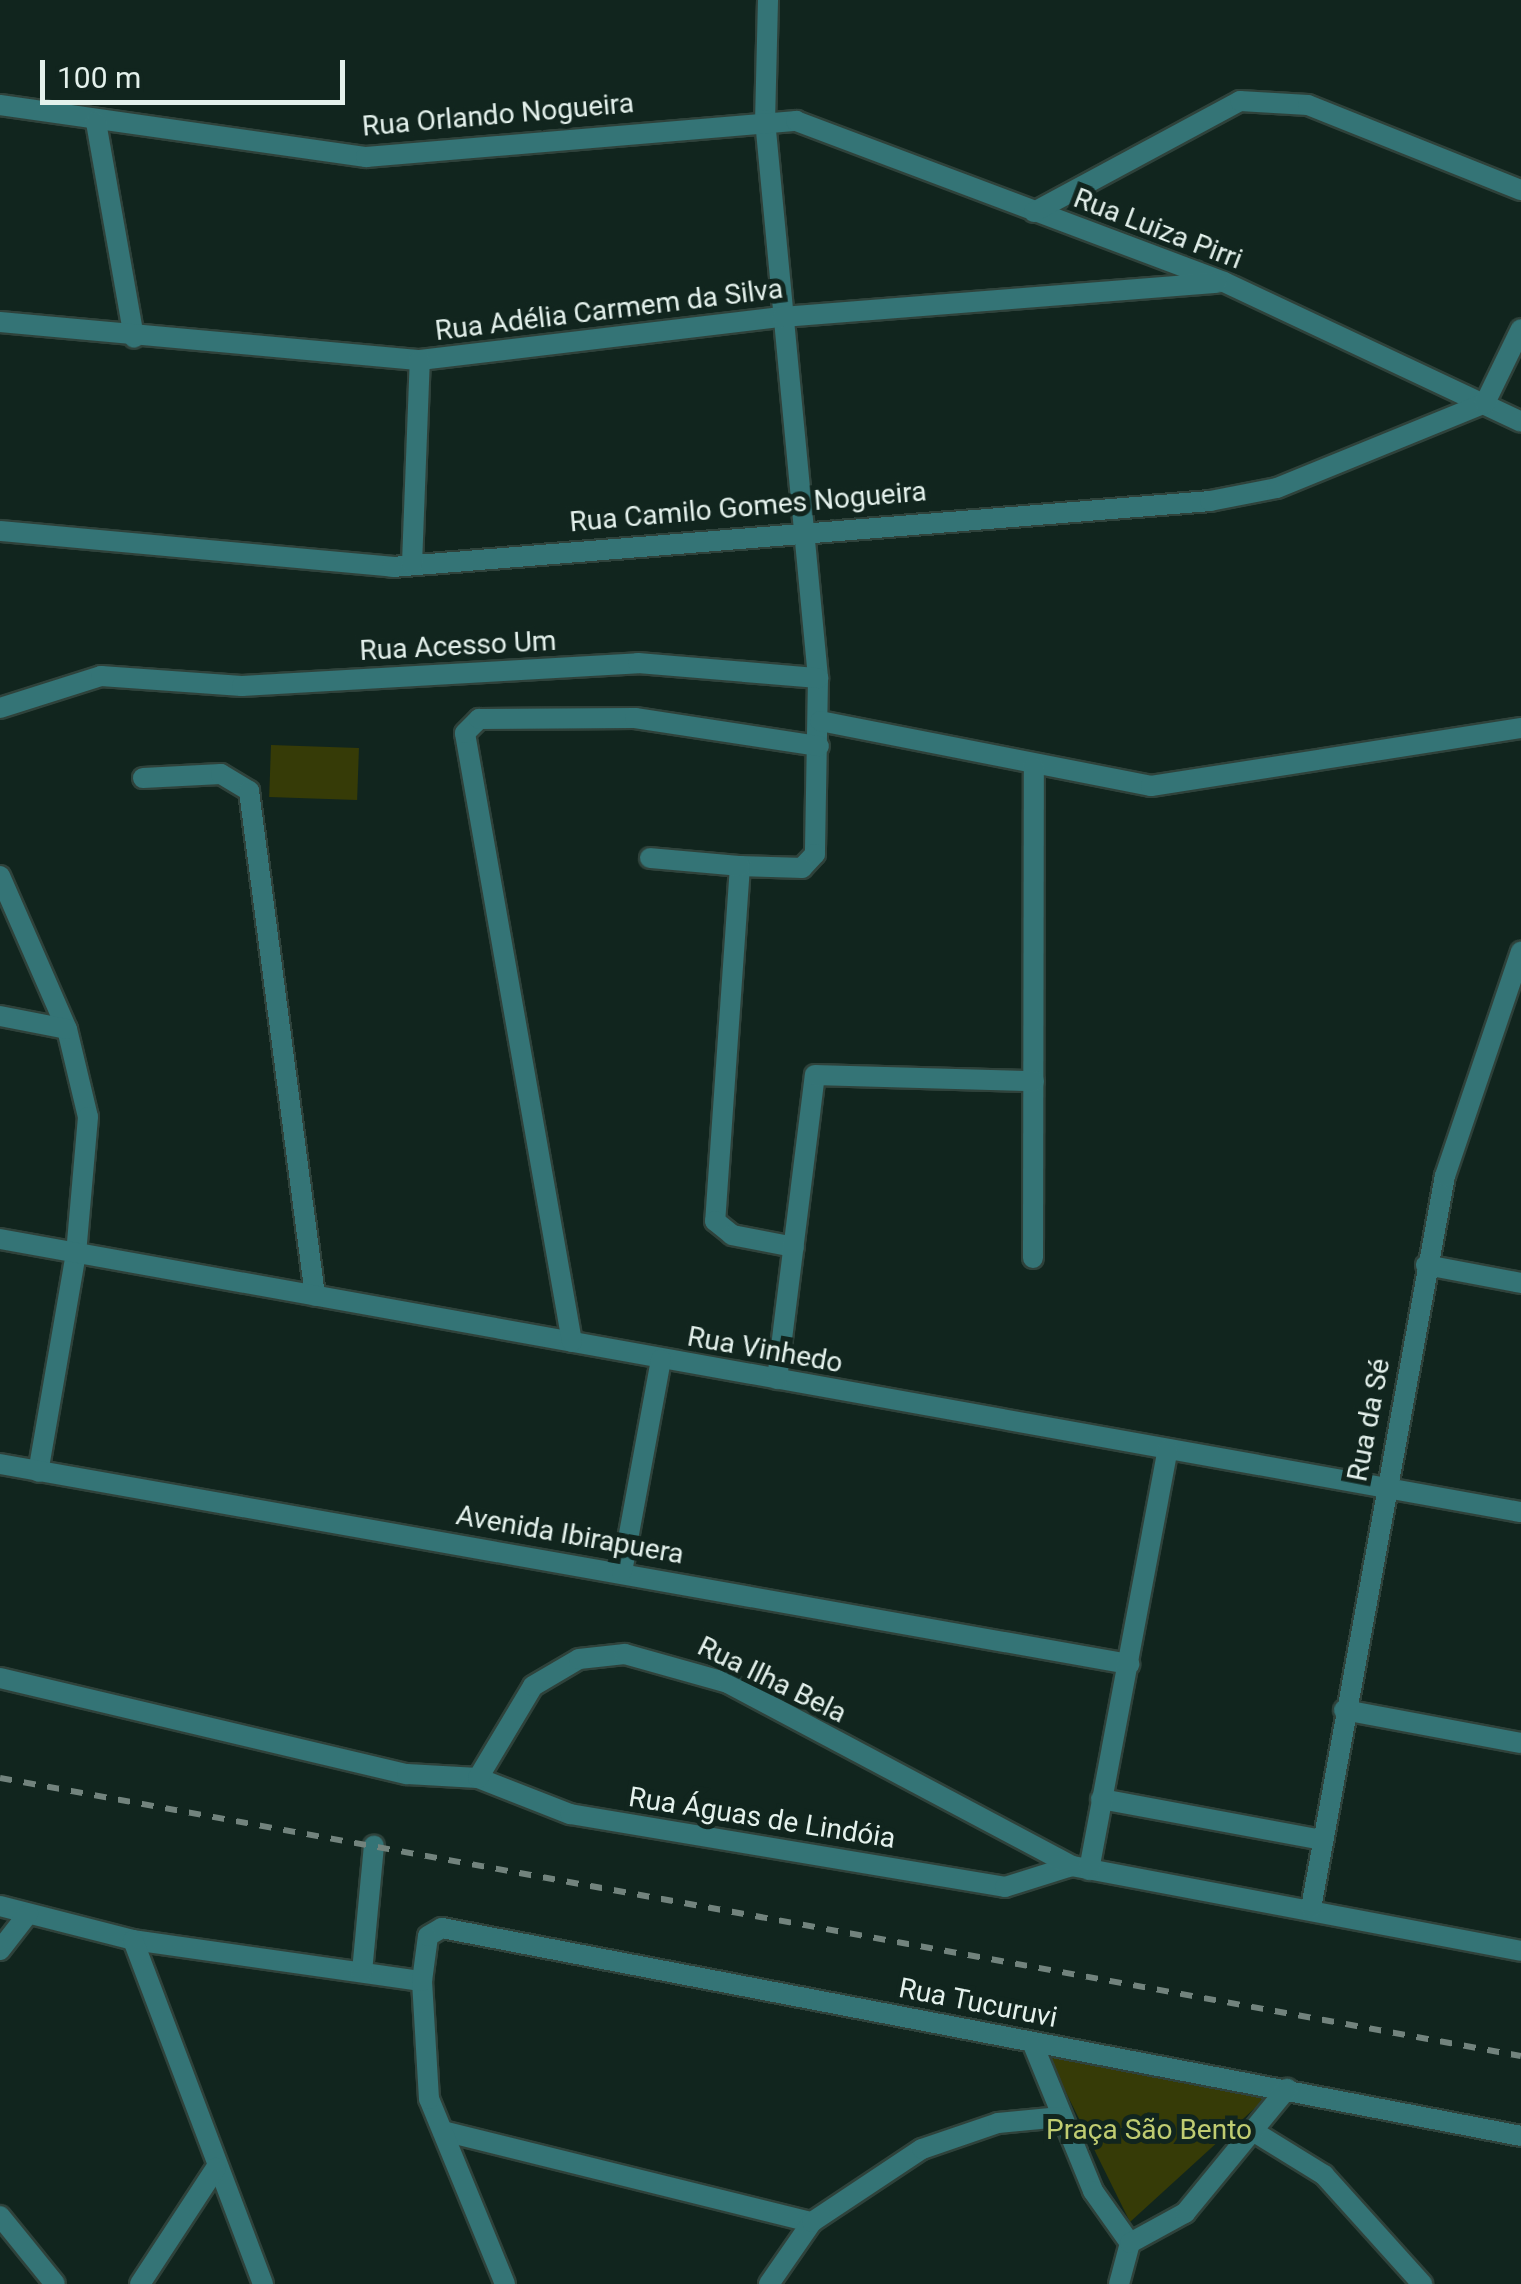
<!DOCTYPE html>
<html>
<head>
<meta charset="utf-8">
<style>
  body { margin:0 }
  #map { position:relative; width:1521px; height:2284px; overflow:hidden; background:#11251e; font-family:Roboto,sans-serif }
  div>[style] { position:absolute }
  .green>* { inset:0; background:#363b07; transform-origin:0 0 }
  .roads { filter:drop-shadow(2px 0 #2f423b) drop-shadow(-2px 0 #2f423b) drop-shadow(0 2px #2f423b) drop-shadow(0 -2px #2f423b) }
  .minor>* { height:20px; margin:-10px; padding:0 10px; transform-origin:10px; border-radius:10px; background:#347476 }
  .rail>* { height:6px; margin-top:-3px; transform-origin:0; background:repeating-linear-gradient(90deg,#72837d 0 12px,transparent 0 24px) }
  span { translate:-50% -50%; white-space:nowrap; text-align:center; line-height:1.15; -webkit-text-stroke:10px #11251e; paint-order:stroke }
  .street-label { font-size:28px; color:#e4f1ec }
  .park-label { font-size:28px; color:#c0cc71 }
  .scale { position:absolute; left:40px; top:60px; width:305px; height:45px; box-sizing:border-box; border:5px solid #e4f1ec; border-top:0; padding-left:12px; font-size:30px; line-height:35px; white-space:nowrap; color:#e4f1ec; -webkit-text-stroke:8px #11251e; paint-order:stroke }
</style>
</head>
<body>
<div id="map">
  <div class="green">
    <div style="left:271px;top:745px;width:88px;height:52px;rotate:2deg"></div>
    <div style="clip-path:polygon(1046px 2052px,1266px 2098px,1130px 2222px)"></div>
  </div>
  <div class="roads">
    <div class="minor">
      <div style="left:768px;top:0;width:120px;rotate:91.4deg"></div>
      <div style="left:765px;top:120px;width:561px;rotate:84.57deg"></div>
      <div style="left:818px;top:678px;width:176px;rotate:91deg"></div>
      <div style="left:815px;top:854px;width:19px;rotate:133deg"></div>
      <div style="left:802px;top:868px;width:62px;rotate:-178.2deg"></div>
      <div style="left:740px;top:866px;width:356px;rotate:94deg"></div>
      <div style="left:715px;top:1221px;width:22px;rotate:39deg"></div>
      <div style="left:732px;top:1235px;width:63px;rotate:11deg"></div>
      <div style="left:0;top:105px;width:370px;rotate:8.1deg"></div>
      <div style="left:366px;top:157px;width:432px;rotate:-4.8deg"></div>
      <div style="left:796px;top:121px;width:457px;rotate:20.6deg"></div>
      <div style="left:1224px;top:282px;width:328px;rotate:25.2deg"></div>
      <div style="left:96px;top:122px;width:219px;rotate:80deg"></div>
      <div style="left:1034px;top:212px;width:234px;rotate:-28.3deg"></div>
      <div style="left:1240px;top:101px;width:68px;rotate:3.4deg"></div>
      <div style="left:1308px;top:105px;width:229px;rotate:21.8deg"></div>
      <div style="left:0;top:322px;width:422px;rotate:5.2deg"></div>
      <div style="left:420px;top:360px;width:366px;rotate:-6.8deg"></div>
      <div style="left:783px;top:317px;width:435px;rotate:-4.5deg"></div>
      <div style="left:0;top:531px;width:394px;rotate:5.2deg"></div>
      <div style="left:392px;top:567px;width:821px;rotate:-4.61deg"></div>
      <div style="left:1210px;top:501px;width:68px;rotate:-11deg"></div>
      <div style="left:1277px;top:488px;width:225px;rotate:-22.2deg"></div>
      <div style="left:1485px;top:403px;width:82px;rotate:-64.1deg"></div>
      <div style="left:412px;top:564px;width:204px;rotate:-87.8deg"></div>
      <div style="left:0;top:708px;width:106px;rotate:-17.6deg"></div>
      <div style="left:101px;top:676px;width:141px;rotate:4.1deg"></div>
      <div style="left:242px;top:686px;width:397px;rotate:-3.3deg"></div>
      <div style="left:638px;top:663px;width:181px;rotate:4.8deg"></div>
      <div style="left:820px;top:721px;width:337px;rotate:11.1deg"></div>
      <div style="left:1151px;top:786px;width:375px;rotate:-8.9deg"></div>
      <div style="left:143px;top:778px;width:78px;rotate:-2.9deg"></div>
      <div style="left:221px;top:774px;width:33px;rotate:31deg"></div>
      <div style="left:249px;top:791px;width:509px;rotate:82.55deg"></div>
      <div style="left:650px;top:858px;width:90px;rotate:5.1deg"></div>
      <div style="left:0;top:876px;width:167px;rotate:66.4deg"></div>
      <div style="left:67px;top:1029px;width:90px;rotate:76.6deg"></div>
      <div style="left:88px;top:1117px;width:137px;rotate:95deg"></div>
      <div style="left:76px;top:1253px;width:222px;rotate:99.8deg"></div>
      <div style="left:0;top:1016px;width:68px;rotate:11deg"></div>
      <div style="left:0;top:1239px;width:1545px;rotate:10.18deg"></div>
      <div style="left:1033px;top:1258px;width:490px;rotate:-89.9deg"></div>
      <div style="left:1426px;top:1265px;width:97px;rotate:10.7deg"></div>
      <div style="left:572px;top:1342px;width:618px;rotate:-99.97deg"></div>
      <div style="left:465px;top:733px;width:20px;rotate:-45deg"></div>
      <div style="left:479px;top:719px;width:156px;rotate:-0.4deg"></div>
      <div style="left:635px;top:718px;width:186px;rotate:8.7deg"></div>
      <div style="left:777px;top:1379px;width:306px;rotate:-82.9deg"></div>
      <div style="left:815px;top:1075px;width:219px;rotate:1.6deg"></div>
      <div style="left:0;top:1464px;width:1147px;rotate:10.05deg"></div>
      <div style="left:622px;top:1572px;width:216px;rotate:-79.6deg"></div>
      <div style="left:0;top:1678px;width:418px;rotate:13.3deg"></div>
      <div style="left:407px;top:1774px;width:71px;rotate:3.2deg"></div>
      <div style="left:478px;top:1778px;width:99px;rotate:21.4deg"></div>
      <div style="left:570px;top:1814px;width:441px;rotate:9.5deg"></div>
      <div style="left:1005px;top:1887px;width:70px;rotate:-17.4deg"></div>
      <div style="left:1072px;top:1866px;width:457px;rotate:10.7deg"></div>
      <div style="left:1344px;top:1710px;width:180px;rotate:10.6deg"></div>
      <div style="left:478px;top:1778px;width:107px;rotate:-59.1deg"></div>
      <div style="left:533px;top:1686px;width:53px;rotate:-30.4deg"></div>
      <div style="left:579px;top:1659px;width:46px;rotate:-6.2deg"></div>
      <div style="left:625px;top:1654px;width:107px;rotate:15.7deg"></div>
      <div style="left:728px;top:1683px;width:390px;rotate:28deg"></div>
      <div style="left:1101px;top:1799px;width:226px;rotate:10.5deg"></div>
      <div style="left:1089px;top:1870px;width:428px;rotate:-79.4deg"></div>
      <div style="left:0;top:1906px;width:137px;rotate:14.3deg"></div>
      <div style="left:133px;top:1940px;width:292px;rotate:8.1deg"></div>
      <div style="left:1311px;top:1908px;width:744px;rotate:-79.63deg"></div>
      <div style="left:1445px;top:1176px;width:237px;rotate:-71.3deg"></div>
      <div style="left:133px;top:1940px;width:368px;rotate:69.3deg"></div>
      <div style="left:0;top:1950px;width:46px;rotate:-52.1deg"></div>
      <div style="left:362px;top:1972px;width:127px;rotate:-84.6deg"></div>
      <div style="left:1032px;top:2042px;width:161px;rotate:67.7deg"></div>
      <div style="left:1093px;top:2191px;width:64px;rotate:54.6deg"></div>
      <div style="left:443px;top:2131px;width:380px;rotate:13.9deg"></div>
      <div style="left:1256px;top:2133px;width:80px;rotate:31.7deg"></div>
      <div style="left:1324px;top:2175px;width:147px;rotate:48deg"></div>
      <div style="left:0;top:2216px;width:87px;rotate:51deg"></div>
      <div style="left:140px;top:2284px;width:139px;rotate:-56.8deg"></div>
      <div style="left:505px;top:2284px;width:200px;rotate:-112.3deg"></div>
      <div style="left:429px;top:2099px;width:118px;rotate:-93.4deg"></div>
      <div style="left:422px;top:1981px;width:45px;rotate:-82.4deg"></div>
      <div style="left:428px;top:1936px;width:16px;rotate:-30deg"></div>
      <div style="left:442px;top:1928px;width:1099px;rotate:10.91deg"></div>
      <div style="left:769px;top:2284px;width:75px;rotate:-55.3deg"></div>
      <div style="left:812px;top:2222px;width:132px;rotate:-33.6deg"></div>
      <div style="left:922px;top:2149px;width:80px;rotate:-18.9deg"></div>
      <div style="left:998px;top:2123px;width:63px;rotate:-5.4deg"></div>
      <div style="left:1119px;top:2284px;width:42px;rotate:-75deg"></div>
      <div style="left:1130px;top:2243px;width:63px;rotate:-28.6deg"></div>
      <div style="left:1185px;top:2213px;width:161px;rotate:-50.6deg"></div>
    </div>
  </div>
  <div class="rail">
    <div style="left:0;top:1778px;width:1546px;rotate:10.36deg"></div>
  </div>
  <div class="street-label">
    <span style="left:498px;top:115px;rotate:-5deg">Rua Orlando Nogueira</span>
    <span style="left:1158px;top:229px;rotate:21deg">Rua Luiza Pirri</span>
    <span style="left:609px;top:310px;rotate:-7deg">Rua Adélia Carmem da Silva</span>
    <span style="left:748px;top:507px;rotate:-5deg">Rua Camilo Gomes Nogueira</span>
    <span style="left:458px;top:646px;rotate:-3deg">Rua Acesso Um</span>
    <span style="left:765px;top:1350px;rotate:10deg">Rua Vinhedo</span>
    <span style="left:1369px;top:1420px;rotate:-79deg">Rua da Sé</span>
    <span style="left:570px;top:1535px;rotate:10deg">Avenida Ibirapuera</span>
    <span style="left:772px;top:1680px;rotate:26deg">Rua Ilha Bela</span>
    <span style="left:762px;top:1818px;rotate:9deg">Rua Águas de Lindóia</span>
    <span style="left:978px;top:2003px;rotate:11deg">Rua Tucuruvi</span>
  </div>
  <div class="park-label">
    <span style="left:1149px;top:2130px">Praça São Bento</span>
  </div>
  <div class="scale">100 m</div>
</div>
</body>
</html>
